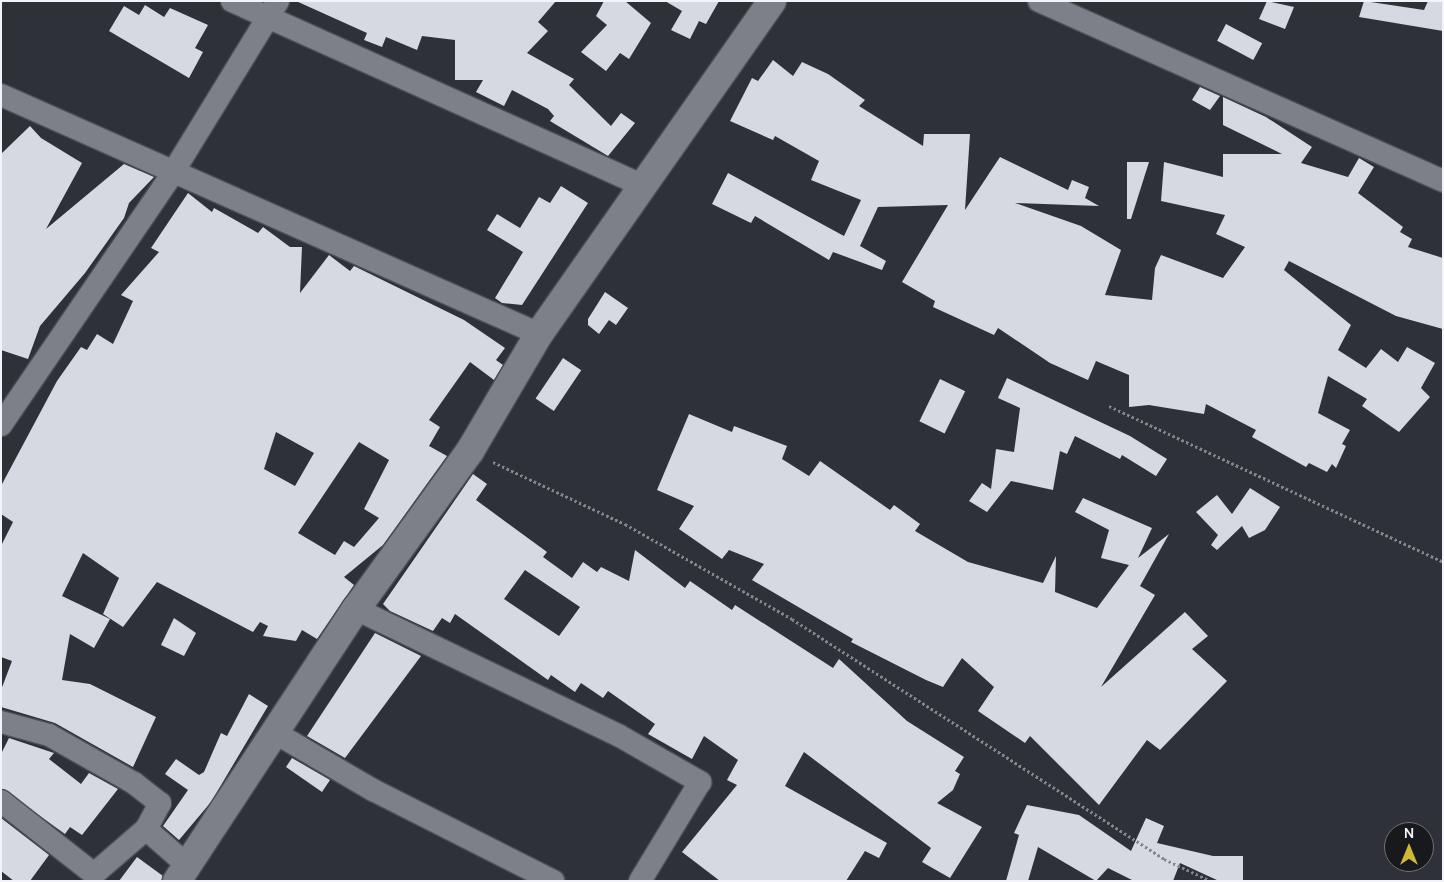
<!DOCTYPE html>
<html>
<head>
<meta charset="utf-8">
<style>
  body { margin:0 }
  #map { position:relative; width:1444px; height:882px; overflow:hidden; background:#2f3138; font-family:Manrope,sans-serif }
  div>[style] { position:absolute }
  .building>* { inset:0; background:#d6d8e2; transform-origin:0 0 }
  .path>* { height:3px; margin-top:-1.5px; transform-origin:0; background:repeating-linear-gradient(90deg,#84868c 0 2.5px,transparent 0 5px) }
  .roads { filter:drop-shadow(1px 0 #4d4e53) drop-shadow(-1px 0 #4d4e53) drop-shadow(0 1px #4d4e53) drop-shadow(0 -1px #4d4e53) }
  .minor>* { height:22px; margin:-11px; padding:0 11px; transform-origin:11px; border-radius:11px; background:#7e8089 }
  .tertiary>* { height:28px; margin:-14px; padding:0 14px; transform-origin:14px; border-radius:14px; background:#7e8089 }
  span { translate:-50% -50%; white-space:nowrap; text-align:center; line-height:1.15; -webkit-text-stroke:5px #18191c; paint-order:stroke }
  .frame { position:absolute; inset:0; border:2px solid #f3f4f9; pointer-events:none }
  .north { position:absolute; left:1384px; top:822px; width:50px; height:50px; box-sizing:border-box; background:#18191c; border:1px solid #707174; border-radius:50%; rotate:0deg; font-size:14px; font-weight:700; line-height:20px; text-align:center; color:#f3f4f9 }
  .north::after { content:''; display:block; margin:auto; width:18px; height:22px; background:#d0b736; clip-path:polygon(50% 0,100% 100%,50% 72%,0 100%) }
</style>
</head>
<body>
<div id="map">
  <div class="building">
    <div style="clip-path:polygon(296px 1px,556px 1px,538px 22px,548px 31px,527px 53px,574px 79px,569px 85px,611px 126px,621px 113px,635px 123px,608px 156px,550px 121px,554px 116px,548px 109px,512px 90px,504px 106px,476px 92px,483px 80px,455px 80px,455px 40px,422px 36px,417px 50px,386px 37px,382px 47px,364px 40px,367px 33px)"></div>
    <div style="clip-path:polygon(604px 1px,625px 1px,651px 23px,629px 59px,620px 53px,606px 71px,581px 52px,607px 25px,596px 16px)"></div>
    <div style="clip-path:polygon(665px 1px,719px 1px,706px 24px,699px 21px,690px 39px,671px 30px,682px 11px)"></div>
    <div style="clip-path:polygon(1267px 1px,1294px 7px,1285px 29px,1259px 19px)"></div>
    <div style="clip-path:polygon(1364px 1px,1424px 10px,1428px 1px,1443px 1px,1443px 31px,1359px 17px)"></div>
    <div style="clip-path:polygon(145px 5px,164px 17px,170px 8px,208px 25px,195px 48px,203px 52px,189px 78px,109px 31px,124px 6px,139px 15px)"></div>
    <div style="left:1226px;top:24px;width:41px;height:19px;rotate:28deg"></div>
    <div style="clip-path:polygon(773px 60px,793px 76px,802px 62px,828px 74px,865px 100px,859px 106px,923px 146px,924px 134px,970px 134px,965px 210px,1000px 157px,1068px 190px,1072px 180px,1089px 187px,1085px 198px,1099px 206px,1015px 203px,1081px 226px,1121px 250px,1105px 295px,1152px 300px,1155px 268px,1161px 255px,1223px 278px,1245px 247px,1216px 234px,1225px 215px,1161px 201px,1164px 162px,1223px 177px,1223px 154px,1282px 154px,1223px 125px,1223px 97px,1266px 117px,1312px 147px,1301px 163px,1348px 177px,1359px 158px,1374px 167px,1358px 193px,1403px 227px,1400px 232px,1412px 239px,1408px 247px,1443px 258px,1443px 329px,1396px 316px,1289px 261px,1284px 270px,1351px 325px,1338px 350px,1366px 368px,1381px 349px,1398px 362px,1407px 347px,1435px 363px,1421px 388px,1430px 397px,1399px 432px,1362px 406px,1367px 399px,1328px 376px,1318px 413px,1350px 430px,1342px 444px,1346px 446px,1336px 468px,1332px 464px,1327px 472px,1309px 463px,1306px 467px,1252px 437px,1256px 430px,1206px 404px,1204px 414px,1149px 405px,1129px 407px,1129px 375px,1096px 361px,1088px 380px,1050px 363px,998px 328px,994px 335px,933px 307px,935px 301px,902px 282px,948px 205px,878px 207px,860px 246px,886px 261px,882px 270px,833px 252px,829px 260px,755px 216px,751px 223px,712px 204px,728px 173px,844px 236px,861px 200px,811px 180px,819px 161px,775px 136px,773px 140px,730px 121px,752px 78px,758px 81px)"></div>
    <div style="clip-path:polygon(1200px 87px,1220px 96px,1210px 110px,1192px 100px)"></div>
    <div style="clip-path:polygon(30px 126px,41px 138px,82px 163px,46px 229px,124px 164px,154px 177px,129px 203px,124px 218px,85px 273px,40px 326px,28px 359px,1px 350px,1px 154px)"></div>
    <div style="clip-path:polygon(1127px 162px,1149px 162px,1131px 219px,1127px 219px)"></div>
    <div style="clip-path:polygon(561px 186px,588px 203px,522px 305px,502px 303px,495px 298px,523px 252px,487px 230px,497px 214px,520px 228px,539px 197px,550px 203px)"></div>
    <div style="clip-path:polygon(evenodd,188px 193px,212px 212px,214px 208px,258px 233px,263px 227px,290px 247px,302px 247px,300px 293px,329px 255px,350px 271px,354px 266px,464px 320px,505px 348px,496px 360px,503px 365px,494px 380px,470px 362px,429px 420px,440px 427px,429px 446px,447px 456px,383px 545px,344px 577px,354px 585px,317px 639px,302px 630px,296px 641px,263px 636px,268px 626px,260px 622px,253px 632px,157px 582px,123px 627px,103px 614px,119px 578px,83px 553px,62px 596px,110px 619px,94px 648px,70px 634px,62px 680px,90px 684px,156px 717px,133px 767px,55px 723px,1px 707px,1px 690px,12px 661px,1px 657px,1px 546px,13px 522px,1px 514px,1px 486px,57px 381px,81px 347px,87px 350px,97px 334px,113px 344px,133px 301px,121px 295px,159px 252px,151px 248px,188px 193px,276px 432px,314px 453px,295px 486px,264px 469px,276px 432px,188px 193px,359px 442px,389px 460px,364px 509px,379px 518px,354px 547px,344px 541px,335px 555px,298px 533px,359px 442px)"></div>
    <div style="clip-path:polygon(605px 292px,628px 308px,616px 325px,609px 320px,599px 334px,588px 325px,588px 319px)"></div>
    <div style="left:563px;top:358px;width:22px;height:49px;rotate:34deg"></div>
    <div style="clip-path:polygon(1007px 378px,1130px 436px,1167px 459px,1156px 476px,1122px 455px,1120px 459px,1075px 436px,1067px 454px,1060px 451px,1053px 490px,1011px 481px,987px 512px,969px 501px,982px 483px,991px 489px,996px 449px,1014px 452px,1020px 408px,998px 398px)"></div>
    <div style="left:940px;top:379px;width:28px;height:47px;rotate:26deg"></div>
    <div style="clip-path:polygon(689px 414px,732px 432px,734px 426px,787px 446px,782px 459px,809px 476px,820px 461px,890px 510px,894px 505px,920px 524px,915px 531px,968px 562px,1043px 583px,1056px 556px,1055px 592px,1097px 608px,1129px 565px,1101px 558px,1109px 530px,1075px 512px,1083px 498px,1152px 528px,1138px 558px,1169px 534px,1140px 586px,1155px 595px,1101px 687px,1185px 612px,1208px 636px,1192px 649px,1227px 681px,1160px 750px,1147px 740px,1099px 805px,1030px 736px,1025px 743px,978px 711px,994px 687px,962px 658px,943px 687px,926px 680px,851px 642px,853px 639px,752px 580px,764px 564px,729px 550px,722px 559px,679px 529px,694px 506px,657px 490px)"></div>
    <div style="clip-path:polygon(evenodd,473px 474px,487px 484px,476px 500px,547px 552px,543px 557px,572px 578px,583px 562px,597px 572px,601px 567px,629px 581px,635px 550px,685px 588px,690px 581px,732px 610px,735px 605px,833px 668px,839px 659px,907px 721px,964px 757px,955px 771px,960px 774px,953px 790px,937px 803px,982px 827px,950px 878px,922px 862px,931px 848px,804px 752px,785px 786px,887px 843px,879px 858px,865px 851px,846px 881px,720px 881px,682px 852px,737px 785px,727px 780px,738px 760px,704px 736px,692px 759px,648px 734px,655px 724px,608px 691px,603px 698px,581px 683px,575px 692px,551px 675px,548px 680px,455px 614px,450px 623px,442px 618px,433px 631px,390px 611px,383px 604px,473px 474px,525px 570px,580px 607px,559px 636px,504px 599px,525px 570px)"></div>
    <div style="clip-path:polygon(1250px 488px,1280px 507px,1265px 530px,1249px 538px,1242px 526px,1217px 550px,1211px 545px,1218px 535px,1196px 512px,1217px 495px,1232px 514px)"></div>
    <div style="clip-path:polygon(174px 618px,196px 633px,184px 656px,161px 645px)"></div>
    <div style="clip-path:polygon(375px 633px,421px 656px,345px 758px,307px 736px)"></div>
    <div style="clip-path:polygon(249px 694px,268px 706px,211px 802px,179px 840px,163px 826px,188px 790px,165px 774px,176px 759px,199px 775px,204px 772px,221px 733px,227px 736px)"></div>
    <div style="clip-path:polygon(9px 738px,54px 753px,49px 759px,81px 784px,89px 773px,118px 789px,82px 835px,70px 827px,65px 834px,1px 788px,1px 754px)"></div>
    <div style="clip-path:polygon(292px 758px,330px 780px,322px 792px,286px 767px)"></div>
    <div style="clip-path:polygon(1027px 805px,1079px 815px,1131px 851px,1146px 818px,1164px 826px,1157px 843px,1213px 856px,1243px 856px,1243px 881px,1219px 881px,1180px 863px,1173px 881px,1134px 881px,1108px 868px,1096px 881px,1038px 847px,1028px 881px,1006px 881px,1019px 835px,1014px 833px)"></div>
    <div style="clip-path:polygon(1px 818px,49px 855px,30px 881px,14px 881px,1px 871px)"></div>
    <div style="clip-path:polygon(137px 857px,163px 876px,161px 881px,119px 881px)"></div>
  </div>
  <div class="path">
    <div style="left:1109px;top:406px;width:369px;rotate:25deg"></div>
    <div style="left:493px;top:462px;width:146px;rotate:25.2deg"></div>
    <div style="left:625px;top:524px;width:192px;rotate:29.6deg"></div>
    <div style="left:792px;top:619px;width:443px;rotate:32.8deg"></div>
    <div style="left:1164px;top:859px;width:52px;rotate:25.1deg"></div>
  </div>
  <div class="roads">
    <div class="minor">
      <div style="left:232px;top:1px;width:451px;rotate:24.2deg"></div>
      <div style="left:1039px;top:1px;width:442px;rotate:24deg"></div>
      <div style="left:1px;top:95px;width:589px;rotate:23.95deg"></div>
      <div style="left:1px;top:425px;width:304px;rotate:-55.7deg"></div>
      <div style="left:172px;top:174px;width:203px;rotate:-58.5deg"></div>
      <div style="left:356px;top:609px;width:291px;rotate:25.7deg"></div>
      <div style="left:618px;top:735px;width:95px;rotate:29.8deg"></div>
      <div style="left:700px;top:782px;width:116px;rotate:121.2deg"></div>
      <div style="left:1px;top:722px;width:50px;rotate:15.2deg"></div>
      <div style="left:49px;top:735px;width:98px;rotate:29.5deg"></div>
      <div style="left:134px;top:783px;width:33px;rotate:38deg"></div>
      <div style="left:160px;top:803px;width:30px;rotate:118deg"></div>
      <div style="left:146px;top:829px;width:55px;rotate:41.3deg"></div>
      <div style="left:274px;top:732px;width:115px;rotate:30.4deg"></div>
      <div style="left:373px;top:790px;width:202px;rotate:26.8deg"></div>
      <div style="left:1px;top:801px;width:118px;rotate:38.1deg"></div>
      <div style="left:94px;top:874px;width:69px;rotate:-40.9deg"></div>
    </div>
    <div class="tertiary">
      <div style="left:177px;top:881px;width:326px;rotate:-56.7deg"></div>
      <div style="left:356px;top:609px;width:195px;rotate:-54.2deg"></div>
      <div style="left:470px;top:451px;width:136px;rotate:-59.5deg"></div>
      <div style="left:539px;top:334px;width:406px;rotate:-55deg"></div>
    </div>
  </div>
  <div class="frame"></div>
  <div class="north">N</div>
</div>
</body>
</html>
